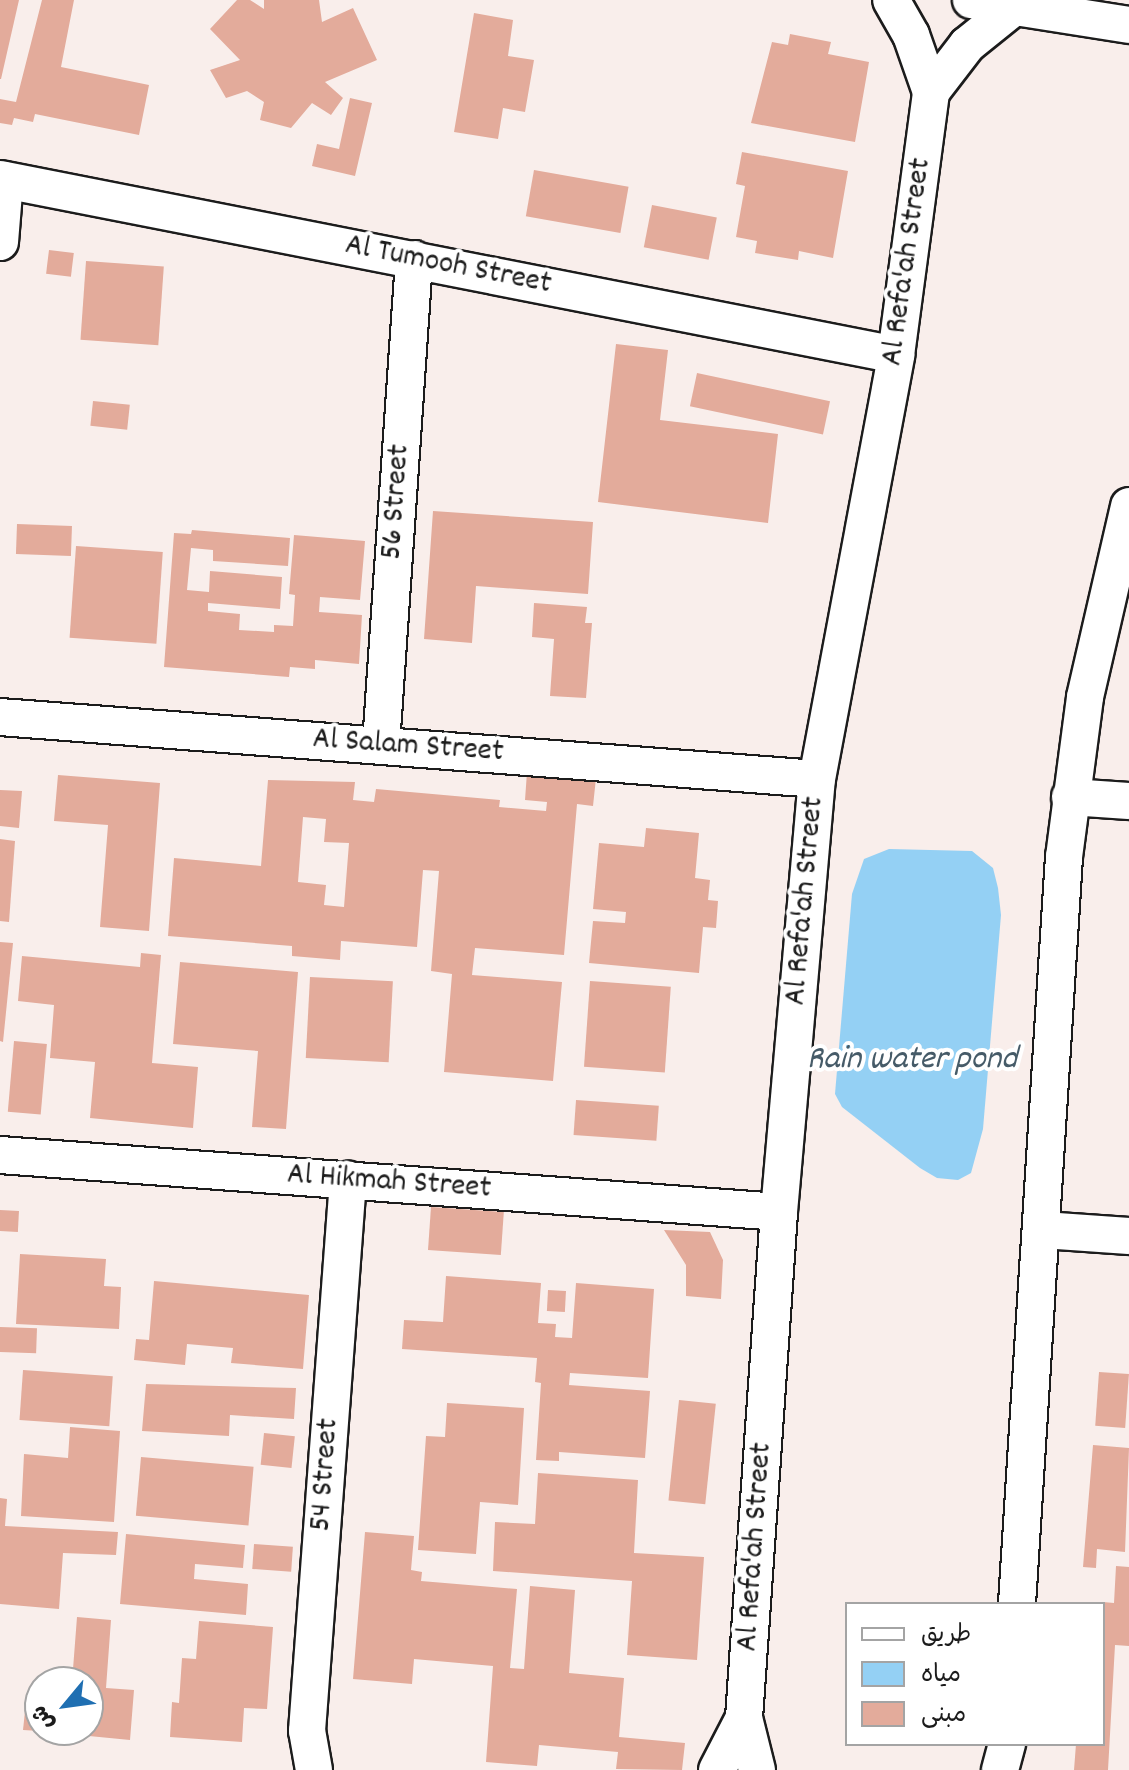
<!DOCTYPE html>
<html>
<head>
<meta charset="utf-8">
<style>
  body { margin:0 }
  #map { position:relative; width:1129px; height:1770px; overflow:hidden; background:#f9eeeb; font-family:Dekko,"Playpen Sans Arabic",sans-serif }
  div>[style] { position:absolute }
  .water>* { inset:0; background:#94d0f4 }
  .building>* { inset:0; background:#e3ab9b; transform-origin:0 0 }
  .roads { filter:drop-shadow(2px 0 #1c1c1c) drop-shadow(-2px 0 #1c1c1c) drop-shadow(0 2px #1c1c1c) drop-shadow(0 -2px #1c1c1c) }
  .street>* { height:36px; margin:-18px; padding:0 18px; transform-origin:18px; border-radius:18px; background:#fff }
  span { translate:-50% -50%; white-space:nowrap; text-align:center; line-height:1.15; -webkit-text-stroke:8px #fff; paint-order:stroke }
  .street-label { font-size:32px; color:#1c1c1c }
  .water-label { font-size:34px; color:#465b68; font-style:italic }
  .legend { position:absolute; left:845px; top:1602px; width:260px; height:144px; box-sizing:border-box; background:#fff; border:2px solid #a4a4a4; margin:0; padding:10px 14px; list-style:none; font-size:24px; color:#1c1c1c }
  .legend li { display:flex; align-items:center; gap:16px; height:40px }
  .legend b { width:40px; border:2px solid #a4a4a4 }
  .north { position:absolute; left:24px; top:1666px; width:80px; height:80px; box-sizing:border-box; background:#fff; border:2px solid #a4a4a4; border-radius:50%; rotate:241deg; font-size:22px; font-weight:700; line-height:32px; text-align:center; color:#1c1c1c }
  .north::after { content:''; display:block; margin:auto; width:28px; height:36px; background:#1f6fb2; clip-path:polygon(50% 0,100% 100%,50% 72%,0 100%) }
</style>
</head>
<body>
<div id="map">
  <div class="water">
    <div style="clip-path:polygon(889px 849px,972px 851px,993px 868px,998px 888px,1001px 915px,983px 1129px,971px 1173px,958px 1180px,937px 1178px,920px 1168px,842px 1107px,835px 1094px,852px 894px,864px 859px)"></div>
  </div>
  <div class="building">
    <div style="clip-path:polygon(0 0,19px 0,1px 79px,0 79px)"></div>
    <div style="clip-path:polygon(42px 0,74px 0,61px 67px,149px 85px,139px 135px,35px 114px,33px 122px,14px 118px,12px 125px,0 123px,0 99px,16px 102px)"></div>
    <div style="clip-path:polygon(237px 0,250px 0,264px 9px,264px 0,319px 0,322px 22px,353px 8px,377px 60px,325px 82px,343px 98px,331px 115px,312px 103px,291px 128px,260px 120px,264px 102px,247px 91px,226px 98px,210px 70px,240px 60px,210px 29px)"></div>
    <div style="clip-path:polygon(474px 13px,513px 20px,508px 56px,534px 60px,525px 112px,503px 108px,498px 139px,454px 132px)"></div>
    <div style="clip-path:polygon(790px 34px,831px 42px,828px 54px,869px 62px,855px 142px,751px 123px,772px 42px,788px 45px)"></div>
    <div style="clip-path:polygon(350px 98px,372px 103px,355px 176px,312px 166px,317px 144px,339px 149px)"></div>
    <div style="clip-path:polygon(742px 152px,848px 171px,833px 258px,799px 251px,798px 260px,755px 253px,757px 241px,736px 237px,745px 186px,736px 184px)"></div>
    <div style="left:534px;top:170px;width:96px;height:47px;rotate:10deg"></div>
    <div style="left:652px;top:205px;width:66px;height:43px;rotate:11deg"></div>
    <div style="left:49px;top:250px;width:25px;height:24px;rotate:7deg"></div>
    <div style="left:86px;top:261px;width:78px;height:79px;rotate:4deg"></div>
    <div style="clip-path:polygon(616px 344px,668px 350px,660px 420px,778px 434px,768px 523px,598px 502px)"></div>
    <div style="left:697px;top:373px;width:136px;height:34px;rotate:12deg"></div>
    <div style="left:93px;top:401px;width:37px;height:25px;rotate:6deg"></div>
    <div style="clip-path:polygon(433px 511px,593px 522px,588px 594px,476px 586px,472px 643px,424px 639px)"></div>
    <div style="left:17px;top:524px;width:55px;height:30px;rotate:2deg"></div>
    <div style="clip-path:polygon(192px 530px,290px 538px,288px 566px,213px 561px,213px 550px,191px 548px,187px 590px,209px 592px,210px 571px,282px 577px,280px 609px,208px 603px,208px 611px,240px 614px,239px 630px,274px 632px,274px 625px,293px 626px,295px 595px,289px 594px,294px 535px,365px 541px,360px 600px,320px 597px,319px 612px,362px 615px,359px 664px,315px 660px,315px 669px,290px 667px,289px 677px,164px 667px,174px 533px,191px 534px)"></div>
    <div style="left:76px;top:546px;width:87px;height:92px;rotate:4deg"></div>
    <div style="clip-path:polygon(534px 603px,587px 607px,585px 623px,592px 623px,586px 698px,550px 696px,554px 639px,532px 637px)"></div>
    <div style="clip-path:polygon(evenodd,527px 772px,596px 778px,593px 806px,577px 804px,564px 955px,475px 948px,472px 975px,562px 982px,553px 1081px,444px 1072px,452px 974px,431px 971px,439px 871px,423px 870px,417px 947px,341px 941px,340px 960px,292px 956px,292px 946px,168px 936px,174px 858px,261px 866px,268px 780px,355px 782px,353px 800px,374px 802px,376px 789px,500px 800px,499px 807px,546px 811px,547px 802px,525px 800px,527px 772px,303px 817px,326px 819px,324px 842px,349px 843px,344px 907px,324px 905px,326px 885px,298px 882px,303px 817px)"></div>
    <div style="clip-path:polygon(58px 775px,160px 783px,149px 931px,100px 927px,108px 825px,54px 821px)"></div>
    <div style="clip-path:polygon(0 790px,22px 791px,19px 828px,0 826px)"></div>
    <div style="clip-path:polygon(646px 828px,699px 833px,695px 878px,710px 880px,708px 900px,718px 901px,716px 928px,703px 927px,699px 973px,589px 963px,593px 921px,625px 923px,626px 912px,593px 909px,599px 843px,644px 847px)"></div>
    <div style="clip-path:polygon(0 839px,15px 841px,9px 922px,0 921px)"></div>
    <div style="clip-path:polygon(0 942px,13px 943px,3px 1042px,0 1041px)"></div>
    <div style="clip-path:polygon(141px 953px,161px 955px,152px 1063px,198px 1067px,193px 1128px,90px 1118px,95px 1062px,50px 1058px,54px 1005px,18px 1001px,22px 956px,140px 967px)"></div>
    <div style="clip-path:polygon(180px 962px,298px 972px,286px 1129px,252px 1127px,258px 1051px,173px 1044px)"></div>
    <div style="left:310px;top:977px;width:83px;height:81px;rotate:3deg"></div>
    <div style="left:590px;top:981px;width:81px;height:86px;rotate:4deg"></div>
    <div style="left:14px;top:1041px;width:33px;height:71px;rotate:5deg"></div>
    <div style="left:576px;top:1100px;width:83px;height:35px;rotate:4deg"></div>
    <div style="left:431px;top:1207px;width:73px;height:43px;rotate:4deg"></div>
    <div style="left:0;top:1210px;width:19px;height:21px;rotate:3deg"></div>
    <div style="clip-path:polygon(664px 1230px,710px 1232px,723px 1260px,721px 1299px,686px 1296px,686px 1265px)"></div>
    <div style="clip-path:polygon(20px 1254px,106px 1259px,104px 1286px,121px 1287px,119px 1329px,16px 1324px)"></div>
    <div style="clip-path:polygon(446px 1276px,541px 1283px,538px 1323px,556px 1324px,555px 1337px,572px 1338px,576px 1283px,654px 1289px,648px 1378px,570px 1373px,569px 1385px,650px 1391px,645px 1458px,559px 1452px,559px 1461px,536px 1460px,541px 1383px,535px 1382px,537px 1358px,402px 1349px,404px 1320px,443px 1322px)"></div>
    <div style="clip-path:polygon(154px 1281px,309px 1295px,303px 1369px,231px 1363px,233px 1348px,187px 1344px,185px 1365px,134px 1360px,136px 1339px,149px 1340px)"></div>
    <div style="left:548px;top:1290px;width:18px;height:21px;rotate:3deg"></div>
    <div style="left:0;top:1327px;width:37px;height:25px;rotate:2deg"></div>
    <div style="left:23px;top:1370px;width:90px;height:50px;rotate:4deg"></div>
    <div style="left:1099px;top:1372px;width:30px;height:54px;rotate:4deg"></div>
    <div style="clip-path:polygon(146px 1384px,296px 1388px,294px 1419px,230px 1415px,229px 1436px,142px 1431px)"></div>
    <div style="left:679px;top:1400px;width:37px;height:101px;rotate:6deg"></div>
    <div style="clip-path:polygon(447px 1403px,524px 1408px,518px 1505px,480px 1502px,476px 1554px,418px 1550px,426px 1436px,445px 1437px)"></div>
    <div style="clip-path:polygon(70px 1427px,120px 1431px,114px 1522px,21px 1516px,24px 1454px,68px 1458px)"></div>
    <div style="left:264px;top:1433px;width:31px;height:32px;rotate:6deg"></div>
    <div style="clip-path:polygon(1093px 1445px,1129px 1448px,1125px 1552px,1097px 1549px,1096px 1568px,1083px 1567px)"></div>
    <div style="left:141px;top:1457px;width:113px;height:59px;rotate:5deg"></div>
    <div style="clip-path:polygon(538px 1473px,638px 1480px,634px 1553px,704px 1557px,697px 1660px,627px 1655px,632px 1581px,493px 1571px,495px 1522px,535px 1524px)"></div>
    <div style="clip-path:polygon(0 1498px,7px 1499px,5px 1526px,118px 1532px,116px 1555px,63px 1553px,59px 1609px,0 1604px)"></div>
    <div style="clip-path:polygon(365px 1532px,414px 1536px,411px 1570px,422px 1572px,421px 1581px,517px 1589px,510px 1668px,524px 1669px,530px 1586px,575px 1590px,569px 1673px,624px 1678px,619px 1737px,685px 1743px,682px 1770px,616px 1769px,618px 1752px,539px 1745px,537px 1766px,486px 1762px,493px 1666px,414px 1659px,412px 1684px,353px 1679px)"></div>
    <div style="clip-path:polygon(126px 1534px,245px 1545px,243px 1568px,195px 1564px,194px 1579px,248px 1584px,246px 1615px,120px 1604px)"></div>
    <div style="left:254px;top:1544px;width:39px;height:25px;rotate:4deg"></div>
    <div style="clip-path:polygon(1116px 1566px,1129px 1567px,1129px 1646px,1115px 1645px,1108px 1770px,1074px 1770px,1076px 1744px,1103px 1744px,1103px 1602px,1114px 1603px)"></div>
    <div style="clip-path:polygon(77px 1617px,111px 1620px,106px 1688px,134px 1690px,130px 1740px,48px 1732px,88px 1730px,88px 1682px,72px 1682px)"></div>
    <div style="clip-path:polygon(199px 1621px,273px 1627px,267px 1709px,244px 1708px,242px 1742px,170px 1737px,172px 1702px,179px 1703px,182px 1658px,196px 1659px)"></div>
    <div style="clip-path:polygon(26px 1702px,40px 1704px,40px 1731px,23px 1730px)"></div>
  </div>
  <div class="roads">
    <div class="street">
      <div style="left:971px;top:0;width:160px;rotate:9deg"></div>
      <div style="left:931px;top:92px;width:59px;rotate:-52.5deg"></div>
      <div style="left:967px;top:45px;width:59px;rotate:-38.8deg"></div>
      <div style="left:0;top:179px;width:913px;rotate:11.11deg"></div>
      <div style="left:0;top:242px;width:62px;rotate:-85.4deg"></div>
      <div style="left:0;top:717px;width:819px;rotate:4.34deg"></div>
      <div style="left:381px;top:745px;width:487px;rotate:-86.1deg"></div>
      <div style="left:1070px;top:797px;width:59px;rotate:3.9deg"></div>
      <div style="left:0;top:1155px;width:781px;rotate:4.18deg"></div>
      <div style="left:1043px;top:1230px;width:86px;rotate:4deg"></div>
      <div style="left:1017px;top:1604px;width:748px;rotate:-86.4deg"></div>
      <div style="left:1064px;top:857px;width:161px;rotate:-82.5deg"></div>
      <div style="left:1085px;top:697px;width:196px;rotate:-77deg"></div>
      <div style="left:314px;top:1770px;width:40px;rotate:-100deg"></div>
      <div style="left:307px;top:1731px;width:553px;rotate:-85.74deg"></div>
      <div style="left:717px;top:1770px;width:59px;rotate:-62.6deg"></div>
      <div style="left:757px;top:1770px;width:54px;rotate:-104deg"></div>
      <div style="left:744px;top:1718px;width:507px;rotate:-86.04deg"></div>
      <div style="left:779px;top:1212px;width:435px;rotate:-85deg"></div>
      <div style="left:817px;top:779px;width:431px;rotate:-79.4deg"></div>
      <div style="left:896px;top:355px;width:265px;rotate:-82.4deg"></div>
      <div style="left:931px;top:92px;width:60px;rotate:-109.3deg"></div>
      <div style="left:911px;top:35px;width:40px;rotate:-119.7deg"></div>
      <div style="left:1000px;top:1770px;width:27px;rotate:-75deg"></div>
    </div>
  </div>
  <div class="street-label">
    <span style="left:908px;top:262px;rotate:-82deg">Al Refa'ah Street</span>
    <span style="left:448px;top:266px;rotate:11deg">Al Tumooh Street</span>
    <span style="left:397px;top:502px;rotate:-86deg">56 Street</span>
    <span style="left:408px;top:747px;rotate:4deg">Al Salam Street</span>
    <span style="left:806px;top:901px;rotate:-85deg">Al Refa'ah Street</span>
    <span style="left:389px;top:1183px;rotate:4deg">Al Hikmah Street</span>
    <span style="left:326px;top:1475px;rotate:-86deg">54 Street</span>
    <span style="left:756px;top:1547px;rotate:-86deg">Al Refa'ah Street</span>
  </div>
  <div class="water-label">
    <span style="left:912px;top:1061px">Rain water pond</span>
  </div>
  <ul class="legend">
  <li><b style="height:10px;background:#fff"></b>طريق</li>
  <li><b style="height:22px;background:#94d0f4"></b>مياه</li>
  <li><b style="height:22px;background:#e3ab9b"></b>مبنى</li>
  </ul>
  <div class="north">ش</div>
</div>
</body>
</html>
